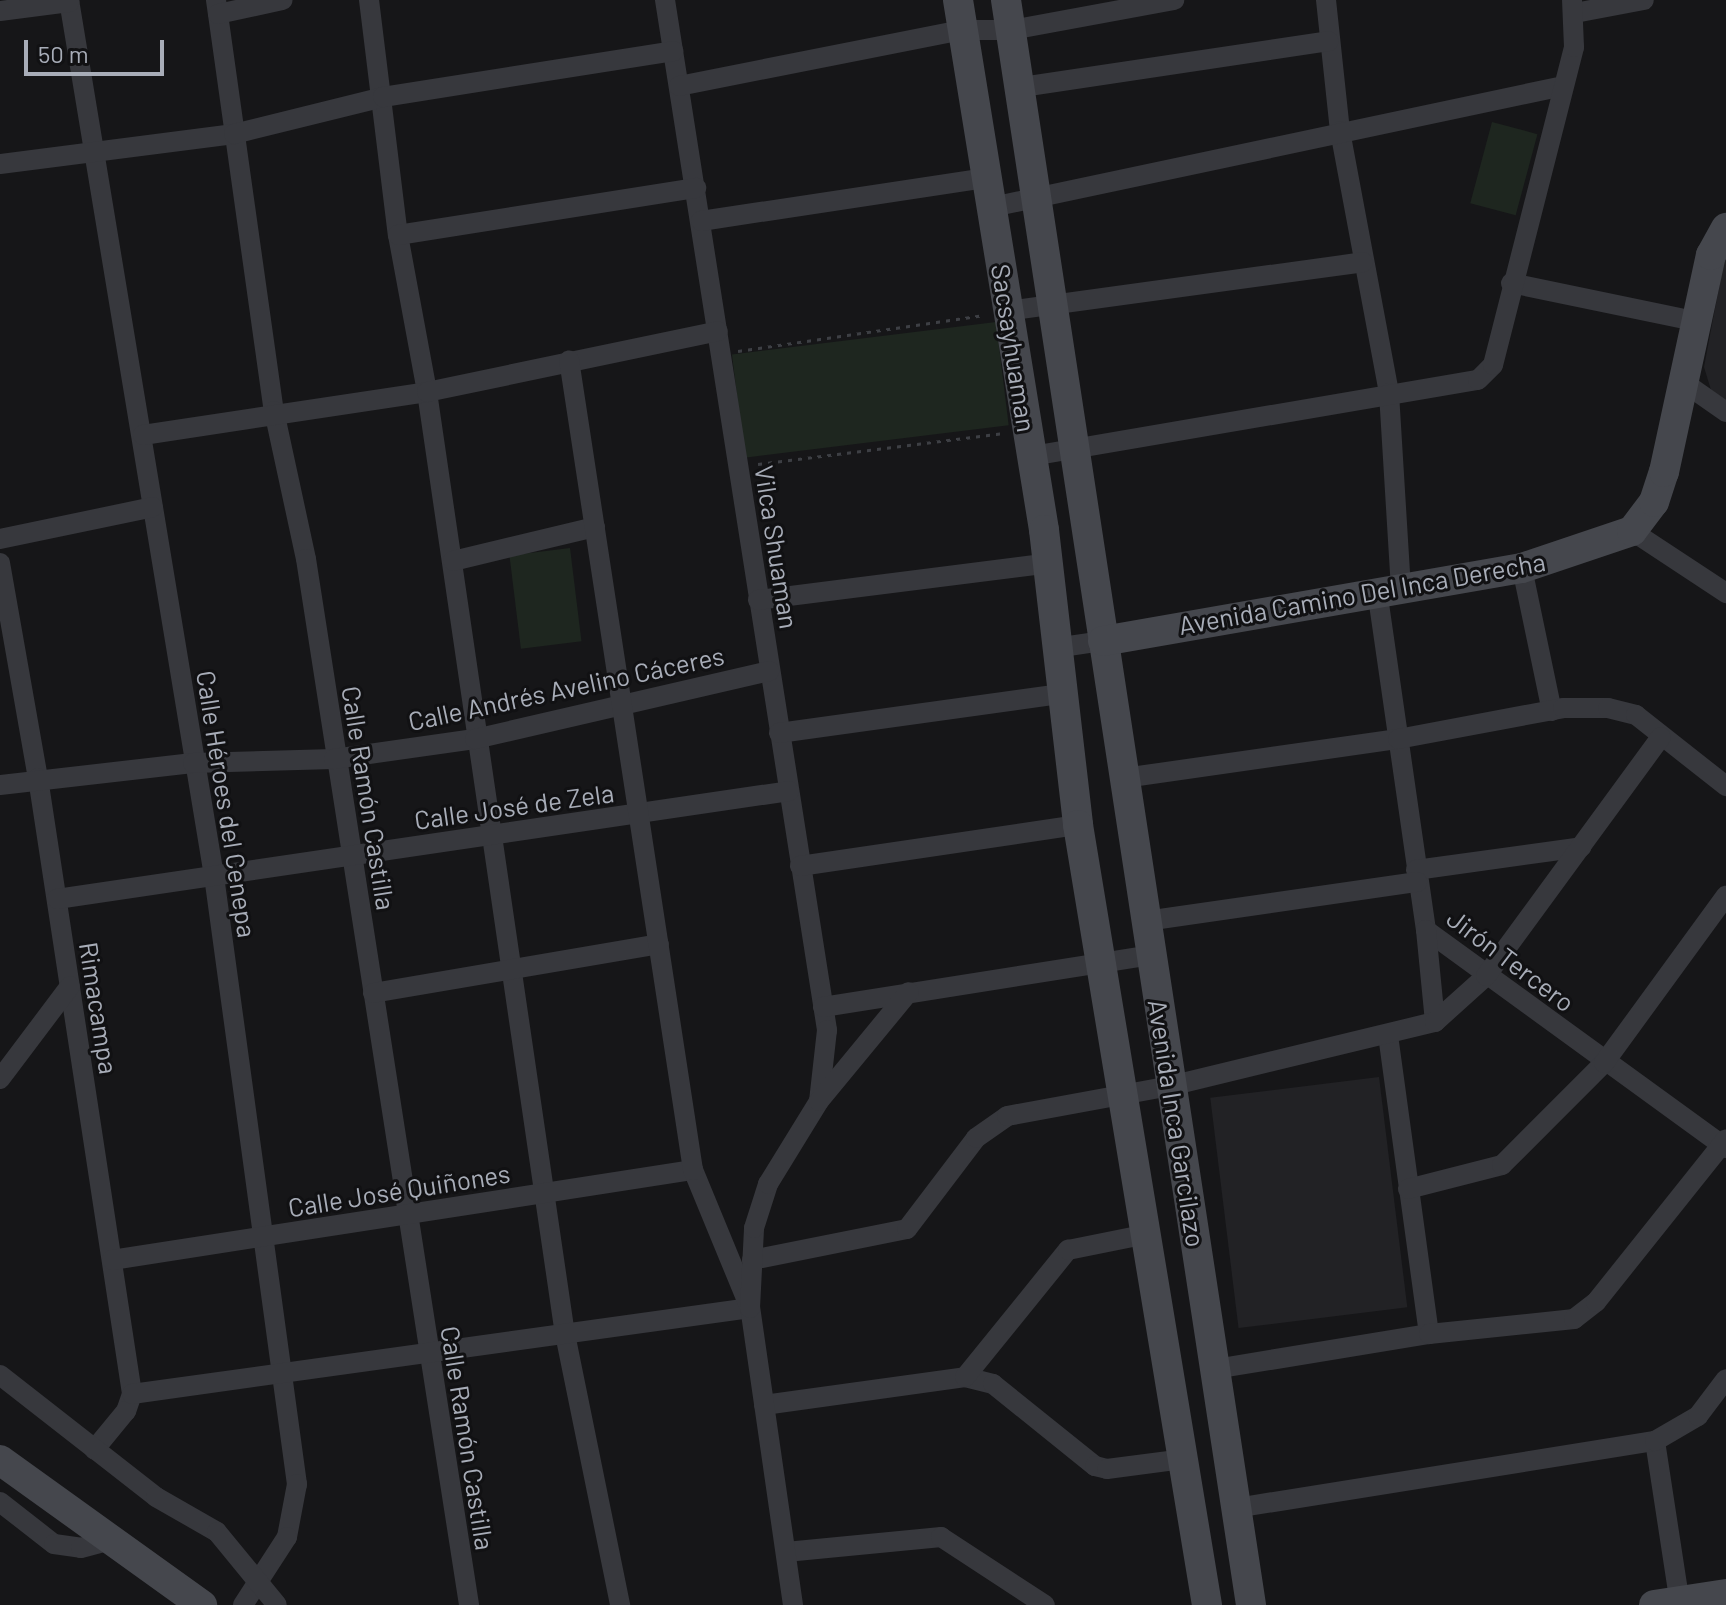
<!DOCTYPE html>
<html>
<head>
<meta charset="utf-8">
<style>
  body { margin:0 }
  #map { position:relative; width:1726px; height:1605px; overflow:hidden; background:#161618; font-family:Barlow,sans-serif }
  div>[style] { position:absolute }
  .built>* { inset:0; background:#222225; transform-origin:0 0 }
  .green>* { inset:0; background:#1e261f; transform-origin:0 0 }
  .path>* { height:3px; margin-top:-1.5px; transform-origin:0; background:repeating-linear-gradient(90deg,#3d3f44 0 4px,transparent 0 10px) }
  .street>* { height:20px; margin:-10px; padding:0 10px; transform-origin:10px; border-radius:10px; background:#37383d }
  .secondary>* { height:30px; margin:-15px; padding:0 15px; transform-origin:15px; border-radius:15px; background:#45474d }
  span { translate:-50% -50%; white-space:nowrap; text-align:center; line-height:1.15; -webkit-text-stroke:6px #111113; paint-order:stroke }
  .street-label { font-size:26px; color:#a8adb8 }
  .scale { position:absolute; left:24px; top:40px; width:140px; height:36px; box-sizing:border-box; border:4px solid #a8adb8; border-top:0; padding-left:10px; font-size:24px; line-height:28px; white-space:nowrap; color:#a8adb8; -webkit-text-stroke:6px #111113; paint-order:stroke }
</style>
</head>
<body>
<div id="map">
  <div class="built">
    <div style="clip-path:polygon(1726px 250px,1726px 401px,1711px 390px,1704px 367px)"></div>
    <div style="left:1379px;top:1077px;width:232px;height:170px;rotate:83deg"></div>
  </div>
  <div class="green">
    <div style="left:1492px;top:122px;width:47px;height:84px;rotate:15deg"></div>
    <div style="left:996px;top:322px;width:104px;height:266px;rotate:83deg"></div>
    <div style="left:570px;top:548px;width:94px;height:61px;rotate:83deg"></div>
  </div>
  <div class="path">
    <div style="left:738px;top:351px;width:249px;rotate:-8.3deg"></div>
    <div style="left:758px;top:464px;width:248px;rotate:-7.2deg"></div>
  </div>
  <div class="street">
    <div style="left:69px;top:0;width:888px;rotate:80.6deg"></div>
    <div style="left:214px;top:876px;width:614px;rotate:82.23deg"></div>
    <div style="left:297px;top:1484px;width:54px;rotate:100.7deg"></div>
    <div style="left:287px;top:1537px;width:81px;rotate:122.9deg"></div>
    <div style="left:216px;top:0;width:415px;rotate:82deg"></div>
    <div style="left:274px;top:411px;width:151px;rotate:77.8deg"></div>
    <div style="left:306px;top:559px;width:1059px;rotate:81.14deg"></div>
    <div style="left:369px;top:0;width:237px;rotate:83deg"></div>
    <div style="left:398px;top:235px;width:160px;rotate:79.5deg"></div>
    <div style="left:427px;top:392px;width:952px;rotate:81.67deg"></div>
    <div style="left:565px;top:1334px;width:277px;rotate:78.5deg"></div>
    <div style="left:665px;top:0;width:1043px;rotate:81.06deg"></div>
    <div style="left:827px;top:1030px;width:71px;rotate:96.4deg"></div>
    <div style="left:1326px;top:0;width:132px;rotate:83.9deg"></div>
    <div style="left:1340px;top:131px;width:267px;rotate:79.4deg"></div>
    <div style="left:1389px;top:393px;width:194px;rotate:86.5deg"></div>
    <div style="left:0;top:11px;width:70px;rotate:-7.4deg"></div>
    <div style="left:1575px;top:13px;width:70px;rotate:-10.7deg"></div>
    <div style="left:218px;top:14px;width:66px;rotate:-12.2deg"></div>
    <div style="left:679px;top:86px;width:289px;rotate:-11.2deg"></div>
    <div style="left:963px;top:30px;width:48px"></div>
    <div style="left:1011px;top:30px;width:166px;rotate:-10.4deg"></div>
    <div style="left:1022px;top:87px;width:310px;rotate:-8.5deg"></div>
    <div style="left:0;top:164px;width:236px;rotate:-7.3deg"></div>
    <div style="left:234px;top:134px;width:154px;rotate:-13.9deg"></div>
    <div style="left:383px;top:97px;width:294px;rotate:-9deg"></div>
    <div style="left:992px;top:207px;width:584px;rotate:-11.96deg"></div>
    <div style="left:701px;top:221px;width:287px;rotate:-8.6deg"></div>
    <div style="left:398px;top:235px;width:302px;rotate:-9deg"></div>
    <div style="left:1511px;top:283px;width:192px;rotate:11.7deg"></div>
    <div style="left:1007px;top:311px;width:359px;rotate:-7.8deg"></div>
    <div style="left:1686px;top:384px;width:49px;rotate:35deg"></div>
    <div style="left:143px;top:435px;width:287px;rotate:-8.6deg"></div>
    <div style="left:427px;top:392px;width:297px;rotate:-11.8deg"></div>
    <div style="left:1032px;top:456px;width:452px;rotate:-9.7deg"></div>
    <div style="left:1478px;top:380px;width:21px;rotate:-45deg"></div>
    <div style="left:1493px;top:365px;width:328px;rotate:-75.7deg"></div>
    <div style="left:1574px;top:47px;width:47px;rotate:-92.4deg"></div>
    <div style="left:1632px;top:531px;width:113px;rotate:33.4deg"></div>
    <div style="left:0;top:539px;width:156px;rotate:-11.8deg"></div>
    <div style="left:453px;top:561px;width:146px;rotate:-13.5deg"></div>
    <div style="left:0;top:563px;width:218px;rotate:80deg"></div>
    <div style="left:38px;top:778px;width:623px;rotate:81.32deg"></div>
    <div style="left:132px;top:1394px;width:18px;rotate:109deg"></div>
    <div style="left:126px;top:1411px;width:50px;rotate:129.4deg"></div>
    <div style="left:1522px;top:568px;width:146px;rotate:78.2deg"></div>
    <div style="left:1377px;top:590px;width:344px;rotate:81.8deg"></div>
    <div style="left:1426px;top:930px;width:371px;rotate:36deg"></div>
    <div style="left:758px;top:600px;width:293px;rotate:-7.2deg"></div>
    <div style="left:1055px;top:648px;width:49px;rotate:-8.3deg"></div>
    <div style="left:779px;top:733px;width:283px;rotate:-7.9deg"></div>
    <div style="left:1124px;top:778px;width:277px;rotate:-8.1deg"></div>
    <div style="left:1398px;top:739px;width:168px;rotate:-10.6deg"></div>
    <div style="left:1563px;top:708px;width:45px"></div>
    <div style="left:1608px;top:708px;width:29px;rotate:14deg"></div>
    <div style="left:1636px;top:715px;width:115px;rotate:38.3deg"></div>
    <div style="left:0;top:785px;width:194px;rotate:-6.5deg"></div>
    <div style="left:193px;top:763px;width:141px;rotate:-1.6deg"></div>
    <div style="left:334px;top:759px;width:142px;rotate:-8.1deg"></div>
    <div style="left:475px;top:739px;width:302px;rotate:-13deg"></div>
    <div style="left:800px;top:866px;width:281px;rotate:-8.4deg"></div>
    <div style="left:1416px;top:870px;width:167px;rotate:-7.9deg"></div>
    <div style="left:57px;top:899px;width:740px;rotate:-8.39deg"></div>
    <div style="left:1146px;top:921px;width:274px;rotate:-8.2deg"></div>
    <div style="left:1426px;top:930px;width:92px;rotate:84.4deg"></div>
    <div style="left:373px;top:993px;width:290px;rotate:-9.7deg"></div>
    <div style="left:823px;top:1007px;width:332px;rotate:-9deg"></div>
    <div style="left:1388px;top:1035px;width:302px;rotate:82.2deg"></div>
    <div style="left:0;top:1079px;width:116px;rotate:-53deg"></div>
    <div style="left:1408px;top:1189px;width:97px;rotate:-14.3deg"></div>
    <div style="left:1502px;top:1165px;width:144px;rotate:-45deg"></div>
    <div style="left:1604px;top:1063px;width:207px;rotate:-53.9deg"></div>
    <div style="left:112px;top:1260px;width:588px;rotate:-8.81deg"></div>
    <div style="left:752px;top:1260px;width:158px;rotate:-11.3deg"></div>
    <div style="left:907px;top:1229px;width:114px;rotate:-52.8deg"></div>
    <div style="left:976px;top:1138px;width:38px;rotate:-35deg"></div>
    <div style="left:1007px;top:1116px;width:166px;rotate:-10.4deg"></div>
    <div style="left:1170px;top:1086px;width:273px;rotate:-13.6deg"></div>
    <div style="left:1435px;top:1022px;width:69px;rotate:-42deg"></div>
    <div style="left:1486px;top:976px;width:296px;rotate:-53.8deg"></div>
    <div style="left:1215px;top:1369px;width:217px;rotate:-9.3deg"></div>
    <div style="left:1429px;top:1334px;width:146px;rotate:-5.9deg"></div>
    <div style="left:1574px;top:1319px;width:28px;rotate:-38deg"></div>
    <div style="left:1596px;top:1302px;width:208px;rotate:-51.4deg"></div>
    <div style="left:0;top:1375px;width:198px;rotate:38deg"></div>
    <div style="left:156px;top:1497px;width:70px;rotate:29.8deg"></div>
    <div style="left:217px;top:1532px;width:94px;rotate:50.6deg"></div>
    <div style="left:965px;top:1377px;width:29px;rotate:14deg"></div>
    <div style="left:993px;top:1384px;width:131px;rotate:38.8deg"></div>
    <div style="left:1095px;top:1466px;width:12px;rotate:14deg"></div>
    <div style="left:1107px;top:1469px;width:78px;rotate:-7.4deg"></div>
    <div style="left:132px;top:1394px;width:624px;rotate:-7.92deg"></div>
    <div style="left:750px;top:1308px;width:149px;rotate:-112.4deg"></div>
    <div style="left:693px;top:1170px;width:819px;rotate:-98.7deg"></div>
    <div style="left:764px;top:1405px;width:203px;rotate:-7.9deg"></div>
    <div style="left:965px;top:1377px;width:164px;rotate:-51deg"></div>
    <div style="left:1068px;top:1250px;width:81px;rotate:-11.4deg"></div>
    <div style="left:1655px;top:1441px;width:166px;rotate:81.3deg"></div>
    <div style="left:0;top:1502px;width:68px;rotate:37.9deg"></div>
    <div style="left:54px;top:1544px;width:27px;rotate:8deg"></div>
    <div style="left:81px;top:1548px;width:30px;rotate:-15deg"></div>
    <div style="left:1236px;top:1508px;width:424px;rotate:-9.1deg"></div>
    <div style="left:1655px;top:1441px;width:50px;rotate:-30.2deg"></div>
    <div style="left:1698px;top:1416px;width:46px;rotate:-52.9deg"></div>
    <div style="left:786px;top:1552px;width:156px;rotate:-5.5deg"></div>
    <div style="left:941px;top:1537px;width:124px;rotate:33.2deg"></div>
    <div style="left:793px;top:1605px;width:300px;rotate:-98.2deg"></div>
    <div style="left:750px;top:1308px;width:80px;rotate:-87.1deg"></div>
    <div style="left:754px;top:1228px;width:46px;rotate:-72.3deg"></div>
    <div style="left:768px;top:1184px;width:97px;rotate:-58.4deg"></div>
    <div style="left:819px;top:1101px;width:141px;rotate:-50.5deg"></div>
  </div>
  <div class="secondary">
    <div style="left:958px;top:0;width:537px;rotate:80.78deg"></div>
    <div style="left:1044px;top:530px;width:297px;rotate:83.4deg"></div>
    <div style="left:1078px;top:825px;width:791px;rotate:80.61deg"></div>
    <div style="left:1006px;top:0;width:1624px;rotate:81.32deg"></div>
    <div style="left:1103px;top:641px;width:425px;rotate:-9.9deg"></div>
    <div style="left:1522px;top:568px;width:116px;rotate:-18.6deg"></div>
    <div style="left:1632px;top:531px;width:36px;rotate:-53deg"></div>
    <div style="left:1654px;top:502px;width:32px;rotate:-72deg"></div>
    <div style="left:1664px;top:472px;width:222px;rotate:-77.8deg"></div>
    <div style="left:1711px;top:255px;width:31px;rotate:-61deg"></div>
    <div style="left:0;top:1460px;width:249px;rotate:35.7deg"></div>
    <div style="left:1654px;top:1605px;width:73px;rotate:-8.7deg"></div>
  </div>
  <div class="street-label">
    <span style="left:1014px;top:348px;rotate:81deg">Sacsayhuaman</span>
    <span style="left:777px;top:547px;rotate:81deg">Vilca Shuaman</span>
    <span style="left:1362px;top:593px;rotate:-10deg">Avenida Camino Del Inca Derecha</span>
    <span style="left:566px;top:688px;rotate:-12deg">Calle Andrés Avelino Cáceres</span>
    <span style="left:369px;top:798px;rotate:81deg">Calle Ramón Castilla</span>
    <span style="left:227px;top:804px;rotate:81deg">Calle Héroes del Cenepa</span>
    <span style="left:514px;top:806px;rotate:-8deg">Calle José de Zela</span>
    <span style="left:1511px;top:960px;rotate:37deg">Jirón Tercero</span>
    <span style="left:99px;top:1008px;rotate:81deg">Rimacampa</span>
    <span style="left:1177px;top:1123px;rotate:81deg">Avenida Inca Garcilazo</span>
    <span style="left:399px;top:1190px;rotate:-9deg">Calle José Quiñones</span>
    <span style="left:468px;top:1438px;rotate:81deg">Calle Ramón Castilla</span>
  </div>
  <div class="scale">50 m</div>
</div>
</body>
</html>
